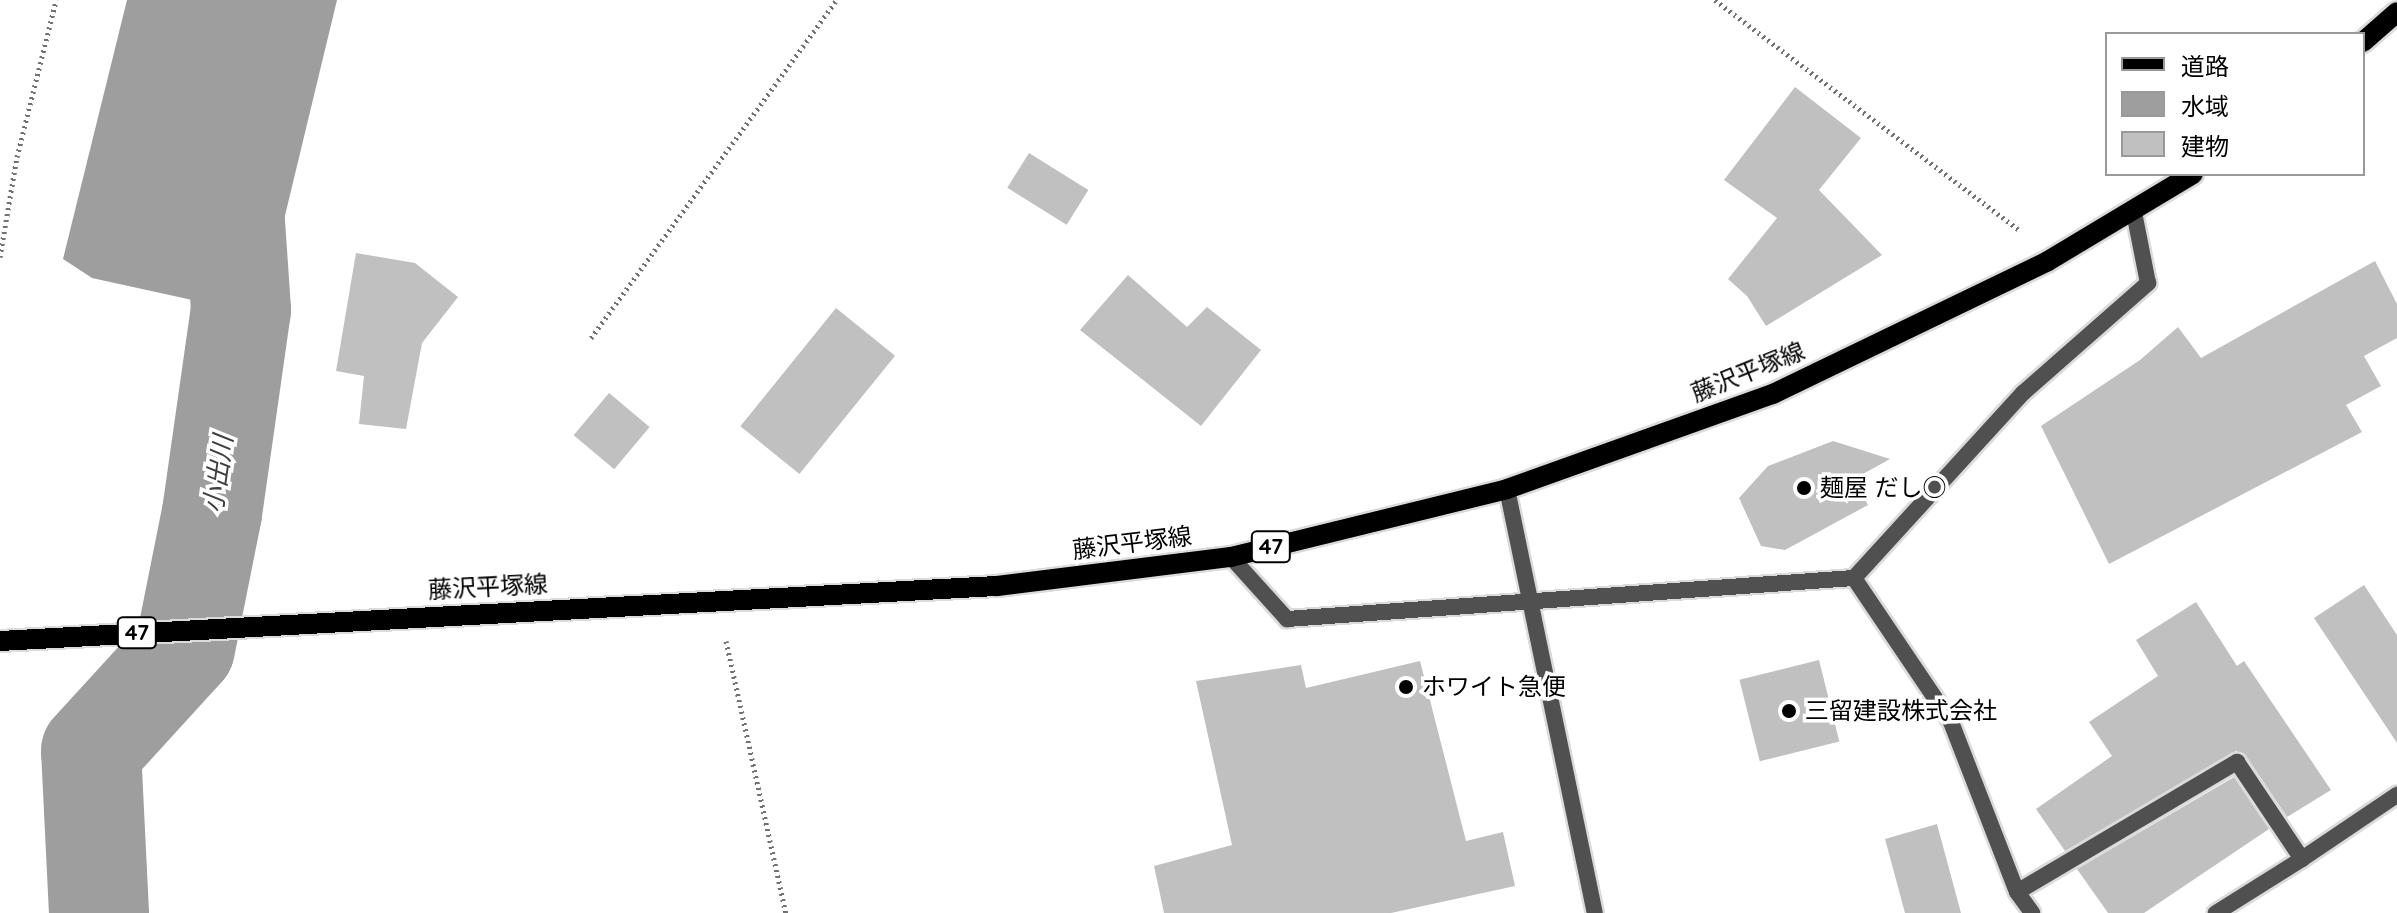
<!DOCTYPE html>
<html>
<head>
<meta charset="utf-8">
<style>
  body { margin:0 }
  #map { position:relative; width:2397px; height:913px; overflow:hidden; background:#fff; font-family:Quicksand,"Noto Sans JP",sans-serif }
  div>[style] { position:absolute }
  .water>* { inset:0; background:#9e9e9e }
  .river>* { height:100px; margin:-50px; padding:0 50px; transform-origin:50px; border-radius:50px; background:#9e9e9e }
  .building>* { inset:0; background:#c0c0c0; transform-origin:0 0 }
  .path>* { height:5px; margin-top:-2.5px; transform-origin:0; background:repeating-linear-gradient(90deg,#727272 0 2px,transparent 0 6px) }
  .roads { filter:drop-shadow(2px 0 #dbdbdb) drop-shadow(-2px 0 #dbdbdb) drop-shadow(0 2px #dbdbdb) drop-shadow(0 -2px #dbdbdb) }
  .service>* { height:16px; margin:-8px; padding:0 8px; transform-origin:8px; border-radius:8px; background:#505050 }
  .minor>* { height:16px; margin:-8px; padding:0 8px; transform-origin:8px; border-radius:8px; background:#505050 }
  .tertiary>* { height:16px; margin:-8px; padding:0 8px; transform-origin:8px; border-radius:8px; background:#505050 }
  .primary>* { height:20px; margin:-10px; padding:0 10px; transform-origin:10px; border-radius:10px; background:#000 }
  .dots>* { width:22px; height:22px; translate:-50% -50%; box-sizing:border-box; border:4px solid #fff; border-radius:50% }
  span { translate:-50% -50%; white-space:nowrap; text-align:center; line-height:1.15; -webkit-text-stroke:7px #fff; paint-order:stroke }
  .shield-label span { padding:2px 6px; background:#fff; border:2px solid; border-radius:6px; -webkit-text-stroke-width:0 }
  .shield-label { font-size:22px; color:#000; font-weight:700 }
  .street-label { font-size:24px; color:#000 }
  .poi-label { font-size:24px; color:#000 }
  .left { translate:0 -50%; text-align:left }
  .water-label { font-size:26px; color:#3f3f3f; font-style:italic }
  .legend { position:absolute; left:2105px; top:32px; width:260px; height:144px; box-sizing:border-box; background:#fff; border:2px solid #999; margin:0; padding:10px 14px; list-style:none; font-size:24px; color:#000 }
  .legend li { display:flex; align-items:center; gap:16px; height:40px }
  .legend b { width:40px; border:2px solid #999 }
</style>
</head>
<body>
<div id="map">
  <div class="water">
    <div style="clip-path:polygon(127px 0,337px 0,261px 315px,92px 278px,63px 259px)"></div>
  </div>
  <div class="river">
    <div style="left:99px;top:913px;width:162px;rotate:-92.8deg"></div>
    <div style="left:91px;top:751px;width:139px;rotate:-47.6deg"></div>
    <div style="left:185px;top:648px;width:138px;rotate:-78.7deg"></div>
    <div style="left:212px;top:513px;width:205px;rotate:-81.9deg"></div>
    <div style="left:241px;top:310px;width:238px;rotate:-93.9deg"></div>
    <div style="left:225px;top:73px;width:75px;rotate:-76.1deg"></div>
  </div>
  <div class="building">
    <div style="clip-path:polygon(1795px 87px,1861px 138px,1819px 190px,1882px 255px,1766px 326px,1747px 296px,1728px 279px,1777px 218px,1724px 180px)"></div>
    <div style="left:1029px;top:153px;width:70px;height:41px;rotate:32deg"></div>
    <div style="clip-path:polygon(356px 253px,415px 263px,458px 297px,422px 343px,406px 429px,359px 424px,364px 376px,336px 371px)"></div>
    <div style="clip-path:polygon(2375px 261px,2397px 304px,2397px 338px,2364px 356px,2381px 386px,2346px 405px,2362px 432px,2109px 564px,2041px 426px,2140px 360px,2178px 327px,2201px 358px)"></div>
    <div style="clip-path:polygon(1128px 275px,1187px 327px,1207px 307px,1261px 350px,1201px 426px,1080px 330px)"></div>
    <div style="left:836px;top:308px;width:76px;height:152px;rotate:39deg"></div>
    <div style="left:609px;top:393px;width:53px;height:55px;rotate:40deg"></div>
    <div style="clip-path:polygon(1833px 441px,1890px 459px,1854px 479px,1868px 505px,1785px 550px,1761px 546px,1739px 498px,1768px 466px)"></div>
    <div style="clip-path:polygon(2364px 585px,2397px 635px,2397px 743px,2314px 618px)"></div>
    <div style="clip-path:polygon(2196px 602px,2237px 666px,2244px 661px,2331px 790px,2287px 817px,2246px 756px,2236px 751px,2065px 851px,2036px 809px,2112px 756px,2089px 722px,2158px 676px,2136px 640px)"></div>
    <div style="left:1819px;top:660px;width:84px;height:82px;rotate:76deg"></div>
    <div style="clip-path:polygon(1420px 661px,1466px 841px,1503px 832px,1515px 886px,1391px 913px,1164px 913px,1154px 866px,1232px 845px,1196px 681px,1301px 665px,1306px 688px)"></div>
    <div style="clip-path:polygon(2234px 777px,2269px 829px,2144px 913px,2108px 913px,2077px 869px)"></div>
    <div style="clip-path:polygon(1937px 824px,1961px 913px,1905px 913px,1885px 839px)"></div>
  </div>
  <div class="path">
    <div style="left:1715px;top:0;width:383px;rotate:37.1deg"></div>
    <div style="left:0;top:257px;width:101px;rotate:-80.4deg"></div>
    <div style="left:17px;top:157px;width:162px;rotate:-76deg"></div>
    <div style="left:591px;top:338px;width:418px;rotate:-54deg"></div>
    <div style="left:726px;top:641px;width:279px;rotate:77.6deg"></div>
  </div>
  <div class="roads">
    <div class="service">
      <div style="left:2302px;top:859px;width:115px;rotate:-34deg"></div>
      <div style="left:2017px;top:892px;width:256px;rotate:-30.6deg"></div>
      <div style="left:2237px;top:762px;width:117px;rotate:56.2deg"></div>
      <div style="left:2302px;top:859px;width:102px;rotate:147.9deg"></div>
    </div>
    <div class="minor">
      <div style="left:1231px;top:557px;width:84px;rotate:47.9deg"></div>
      <div style="left:1287px;top:619px;width:568px;rotate:-4.14deg"></div>
      <div style="left:1854px;top:578px;width:251px;rotate:-47.6deg"></div>
      <div style="left:2023px;top:393px;width:167px;rotate:-41.3deg"></div>
      <div style="left:2148px;top:283px;width:72px;rotate:-101.2deg"></div>
      <div style="left:1854px;top:578px;width:174px;rotate:56deg"></div>
      <div style="left:1951px;top:722px;width:182px;rotate:68.8deg"></div>
      <div style="left:2017px;top:892px;width:26px;rotate:54deg"></div>
    </div>
    <div class="tertiary">
      <div style="left:1507px;top:489px;width:433px;rotate:78.3deg"></div>
    </div>
    <div class="primary">
      <div style="left:2363px;top:42px;width:45px;rotate:-41.4deg"></div>
      <div style="left:0;top:641px;width:999px;rotate:-3.16deg"></div>
      <div style="left:997px;top:586px;width:236px;rotate:-7.1deg"></div>
      <div style="left:1231px;top:557px;width:284px;rotate:-13.8deg"></div>
      <div style="left:1507px;top:489px;width:282px;rotate:-19.7deg"></div>
      <div style="left:1773px;top:394px;width:305px;rotate:-25.8deg"></div>
      <div style="left:2048px;top:261px;width:169px;rotate:-31deg"></div>
    </div>
  </div>
  <div class="dots">
    <div style="left:1804px;top:488px;background:#000"></div>
    <div style="left:1406px;top:687px;background:#000"></div>
    <div style="left:1789px;top:711px;background:#000"></div>
  </div>
  <div class="shield-label">
    <span style="left:1271px;top:547px">47</span>
    <span style="left:137px;top:633px">47</span>
  </div>
  <div class="street-label">
    <span style="left:1748px;top:372px;rotate:-22deg">藤沢平塚線</span>
    <span style="left:1132px;top:543px;rotate:-7deg">藤沢平塚線</span>
    <span style="left:488px;top:587px;rotate:-3deg">藤沢平塚線</span>
  </div>
  <div class="poi-label">
    <span class="left" style="left:1820px;top:488px">麺屋 だし○</span>
    <span class="left" style="left:1422px;top:687px">ホワイト急便</span>
    <span class="left" style="left:1805px;top:711px">三留建設株式会社</span>
  </div>
  <div class="water-label">
    <span style="left:218px;top:474px;rotate:-82deg">小出川</span>
  </div>
  <ul class="legend">
  <li><b style="height:10px;background:#000"></b>道路</li>
  <li><b style="height:22px;background:#9e9e9e"></b>水域</li>
  <li><b style="height:22px;background:#c0c0c0"></b>建物</li>
  </ul>
</div>
</body>
</html>
